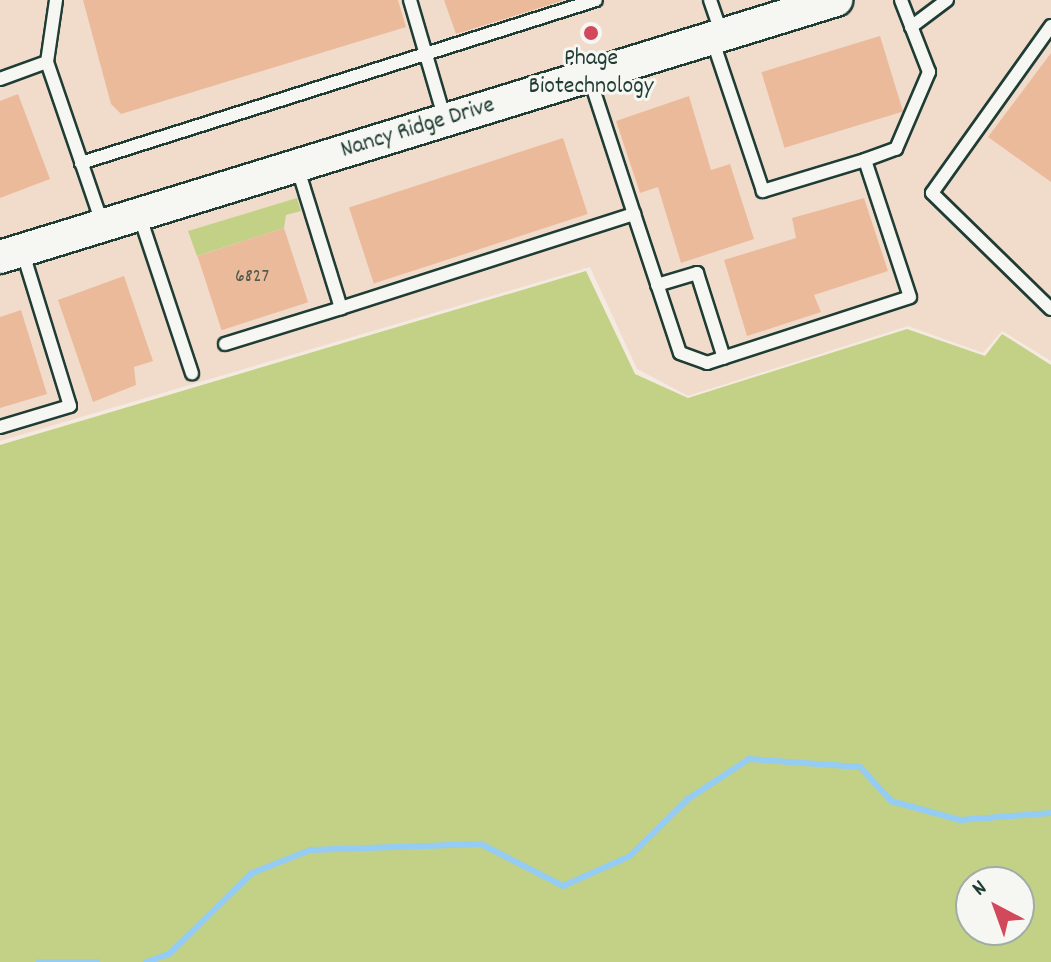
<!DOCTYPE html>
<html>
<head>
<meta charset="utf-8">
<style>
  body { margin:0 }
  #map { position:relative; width:1051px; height:962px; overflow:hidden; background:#f4eae1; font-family:Dekko,sans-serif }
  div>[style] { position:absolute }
  .built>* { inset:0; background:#f1dccc }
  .green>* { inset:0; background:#c2d185 }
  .stream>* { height:6px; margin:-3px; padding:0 3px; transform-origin:3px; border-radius:3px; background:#94ccf3 }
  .building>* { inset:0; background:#eaba9b; transform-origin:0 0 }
  .roads { filter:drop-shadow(2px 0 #1f3d34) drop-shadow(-2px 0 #1f3d34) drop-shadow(0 2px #1f3d34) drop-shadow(0 -2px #1f3d34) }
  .service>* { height:12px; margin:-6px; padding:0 6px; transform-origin:6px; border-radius:6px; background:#f6f6f2 }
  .tertiary>* { height:32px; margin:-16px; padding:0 16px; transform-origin:16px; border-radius:16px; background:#f6f6f2 }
  .dots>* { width:22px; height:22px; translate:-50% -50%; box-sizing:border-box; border:4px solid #f6f6f2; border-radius:50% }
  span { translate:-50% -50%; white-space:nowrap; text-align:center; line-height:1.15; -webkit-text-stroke:6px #f6f6f2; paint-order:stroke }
  .number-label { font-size:20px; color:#525c4e }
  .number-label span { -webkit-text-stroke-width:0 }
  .poi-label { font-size:24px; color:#1f3d34 }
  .street-label { font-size:24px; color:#1f3d34 }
  .north { position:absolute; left:955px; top:866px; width:80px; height:80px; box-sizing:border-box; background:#f6f6f2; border:2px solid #a0aca6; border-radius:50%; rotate:319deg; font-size:22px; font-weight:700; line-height:32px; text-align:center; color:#1f3d34 }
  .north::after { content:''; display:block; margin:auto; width:28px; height:36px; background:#d1495b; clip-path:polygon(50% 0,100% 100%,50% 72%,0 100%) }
</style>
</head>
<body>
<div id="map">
  <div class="built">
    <div style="clip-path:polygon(0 0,1051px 0,1051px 361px,1002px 331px,983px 353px,908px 326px,688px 396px,637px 369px,590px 267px,0 441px)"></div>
  </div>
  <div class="green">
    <div style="clip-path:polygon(297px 198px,301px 211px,286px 215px,284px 228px,197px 256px,188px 231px)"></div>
    <div style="clip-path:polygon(evenodd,586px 271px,635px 374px,688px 398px,907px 329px,985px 356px,1002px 334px,1051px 365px,1051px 962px,0 962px,0 445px,586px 271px,971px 882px,1019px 882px,1019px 930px,971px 930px,971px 882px)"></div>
  </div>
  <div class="stream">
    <div style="left:39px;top:962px;width:58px"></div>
    <div style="left:146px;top:962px;width:24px;rotate:-19deg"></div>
    <div style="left:169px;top:954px;width:116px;rotate:-44.3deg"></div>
    <div style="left:252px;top:873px;width:62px;rotate:-21.6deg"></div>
    <div style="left:310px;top:850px;width:171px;rotate:-2deg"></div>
    <div style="left:481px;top:844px;width:92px;rotate:27.1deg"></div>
    <div style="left:563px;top:886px;width:73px;rotate:-24.1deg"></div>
    <div style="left:630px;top:856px;width:81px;rotate:-44.5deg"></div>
    <div style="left:688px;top:799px;width:73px;rotate:-33.3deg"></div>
    <div style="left:749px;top:759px;width:111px;rotate:4.1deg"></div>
    <div style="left:860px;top:767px;width:46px;rotate:47.6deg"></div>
    <div style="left:891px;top:801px;width:72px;rotate:15.4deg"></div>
    <div style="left:960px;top:820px;width:91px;rotate:-4.4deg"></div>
  </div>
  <div class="building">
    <div style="clip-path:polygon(83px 0,398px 0,406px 27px,121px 114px,111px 104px)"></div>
    <div style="clip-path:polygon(444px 0,562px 0,562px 1px,456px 34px)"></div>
    <div style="left:880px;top:36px;width:79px;height:124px;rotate:73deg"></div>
    <div style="clip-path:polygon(1051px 53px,1051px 182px,988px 137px)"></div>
    <div style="clip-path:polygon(18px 94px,50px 179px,0 198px,0 101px)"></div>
    <div style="clip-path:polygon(689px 96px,711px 170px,730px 164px,754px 239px,681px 263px,658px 187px,640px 193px,616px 121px)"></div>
    <div style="left:563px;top:138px;width:80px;height:225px;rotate:72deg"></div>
    <div style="clip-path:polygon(864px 198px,888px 271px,814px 295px,821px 312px,747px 336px,724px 260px,796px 238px,792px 218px)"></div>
    <div style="left:284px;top:228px;width:78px;height:91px;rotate:72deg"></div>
    <div style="clip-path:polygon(124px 276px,153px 361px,134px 367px,136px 385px,93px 402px,58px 300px)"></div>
    <div style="clip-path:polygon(21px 310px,47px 394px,0 408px,0 317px)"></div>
  </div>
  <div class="roads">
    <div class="service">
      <div style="left:410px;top:0;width:125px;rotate:73.7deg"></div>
      <div style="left:710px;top:0;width:37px;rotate:71deg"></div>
      <div style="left:1051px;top:26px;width:205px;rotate:125.5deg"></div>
      <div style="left:932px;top:193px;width:166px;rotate:44.3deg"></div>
      <div style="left:911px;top:27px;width:45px;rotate:-36.9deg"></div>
      <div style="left:47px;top:62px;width:63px;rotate:-81.7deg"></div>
      <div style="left:0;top:79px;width:50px;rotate:-19.9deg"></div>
      <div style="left:47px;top:62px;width:170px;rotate:71.1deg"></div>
      <div style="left:865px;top:160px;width:33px;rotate:-20deg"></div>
      <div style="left:896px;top:149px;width:84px;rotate:-66.8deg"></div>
      <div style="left:929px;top:72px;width:77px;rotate:-111.3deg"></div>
      <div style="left:81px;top:163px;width:540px;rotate:-17.56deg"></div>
      <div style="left:297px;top:166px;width:149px;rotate:72.8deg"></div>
      <div style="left:341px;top:308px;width:308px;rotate:-17.8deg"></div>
      <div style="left:634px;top:214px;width:145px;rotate:-108.1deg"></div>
      <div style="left:139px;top:214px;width:168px;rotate:71.6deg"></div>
      <div style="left:634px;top:214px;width:146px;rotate:71.7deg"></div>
      <div style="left:680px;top:353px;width:29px;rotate:20deg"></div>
      <div style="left:707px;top:363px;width:213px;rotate:-18deg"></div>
      <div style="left:910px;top:297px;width:144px;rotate:-108.2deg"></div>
      <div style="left:865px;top:160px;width:107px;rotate:163.1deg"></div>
      <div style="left:763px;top:191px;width:160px;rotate:-108.5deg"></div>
      <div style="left:657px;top:285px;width:42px;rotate:-16.7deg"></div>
      <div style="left:697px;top:273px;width:89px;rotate:72.4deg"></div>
      <div style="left:225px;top:344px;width:121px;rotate:-17.2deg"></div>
      <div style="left:0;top:427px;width:73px;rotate:-16.7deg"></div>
      <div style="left:70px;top:406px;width:163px;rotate:-107.1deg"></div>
    </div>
    <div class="tertiary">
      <div style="left:0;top:257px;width:875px;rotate:-17.09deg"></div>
    </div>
  </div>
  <div class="dots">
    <div style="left:591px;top:33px;background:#d1495b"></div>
  </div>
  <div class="number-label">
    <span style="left:252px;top:277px">6827</span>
  </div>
  <div class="poi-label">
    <span style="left:591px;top:74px">Phage<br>Biotechnology</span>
  </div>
  <div class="street-label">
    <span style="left:418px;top:129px;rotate:-17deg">Nancy Ridge Drive</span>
  </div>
  <div class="north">N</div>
</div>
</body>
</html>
